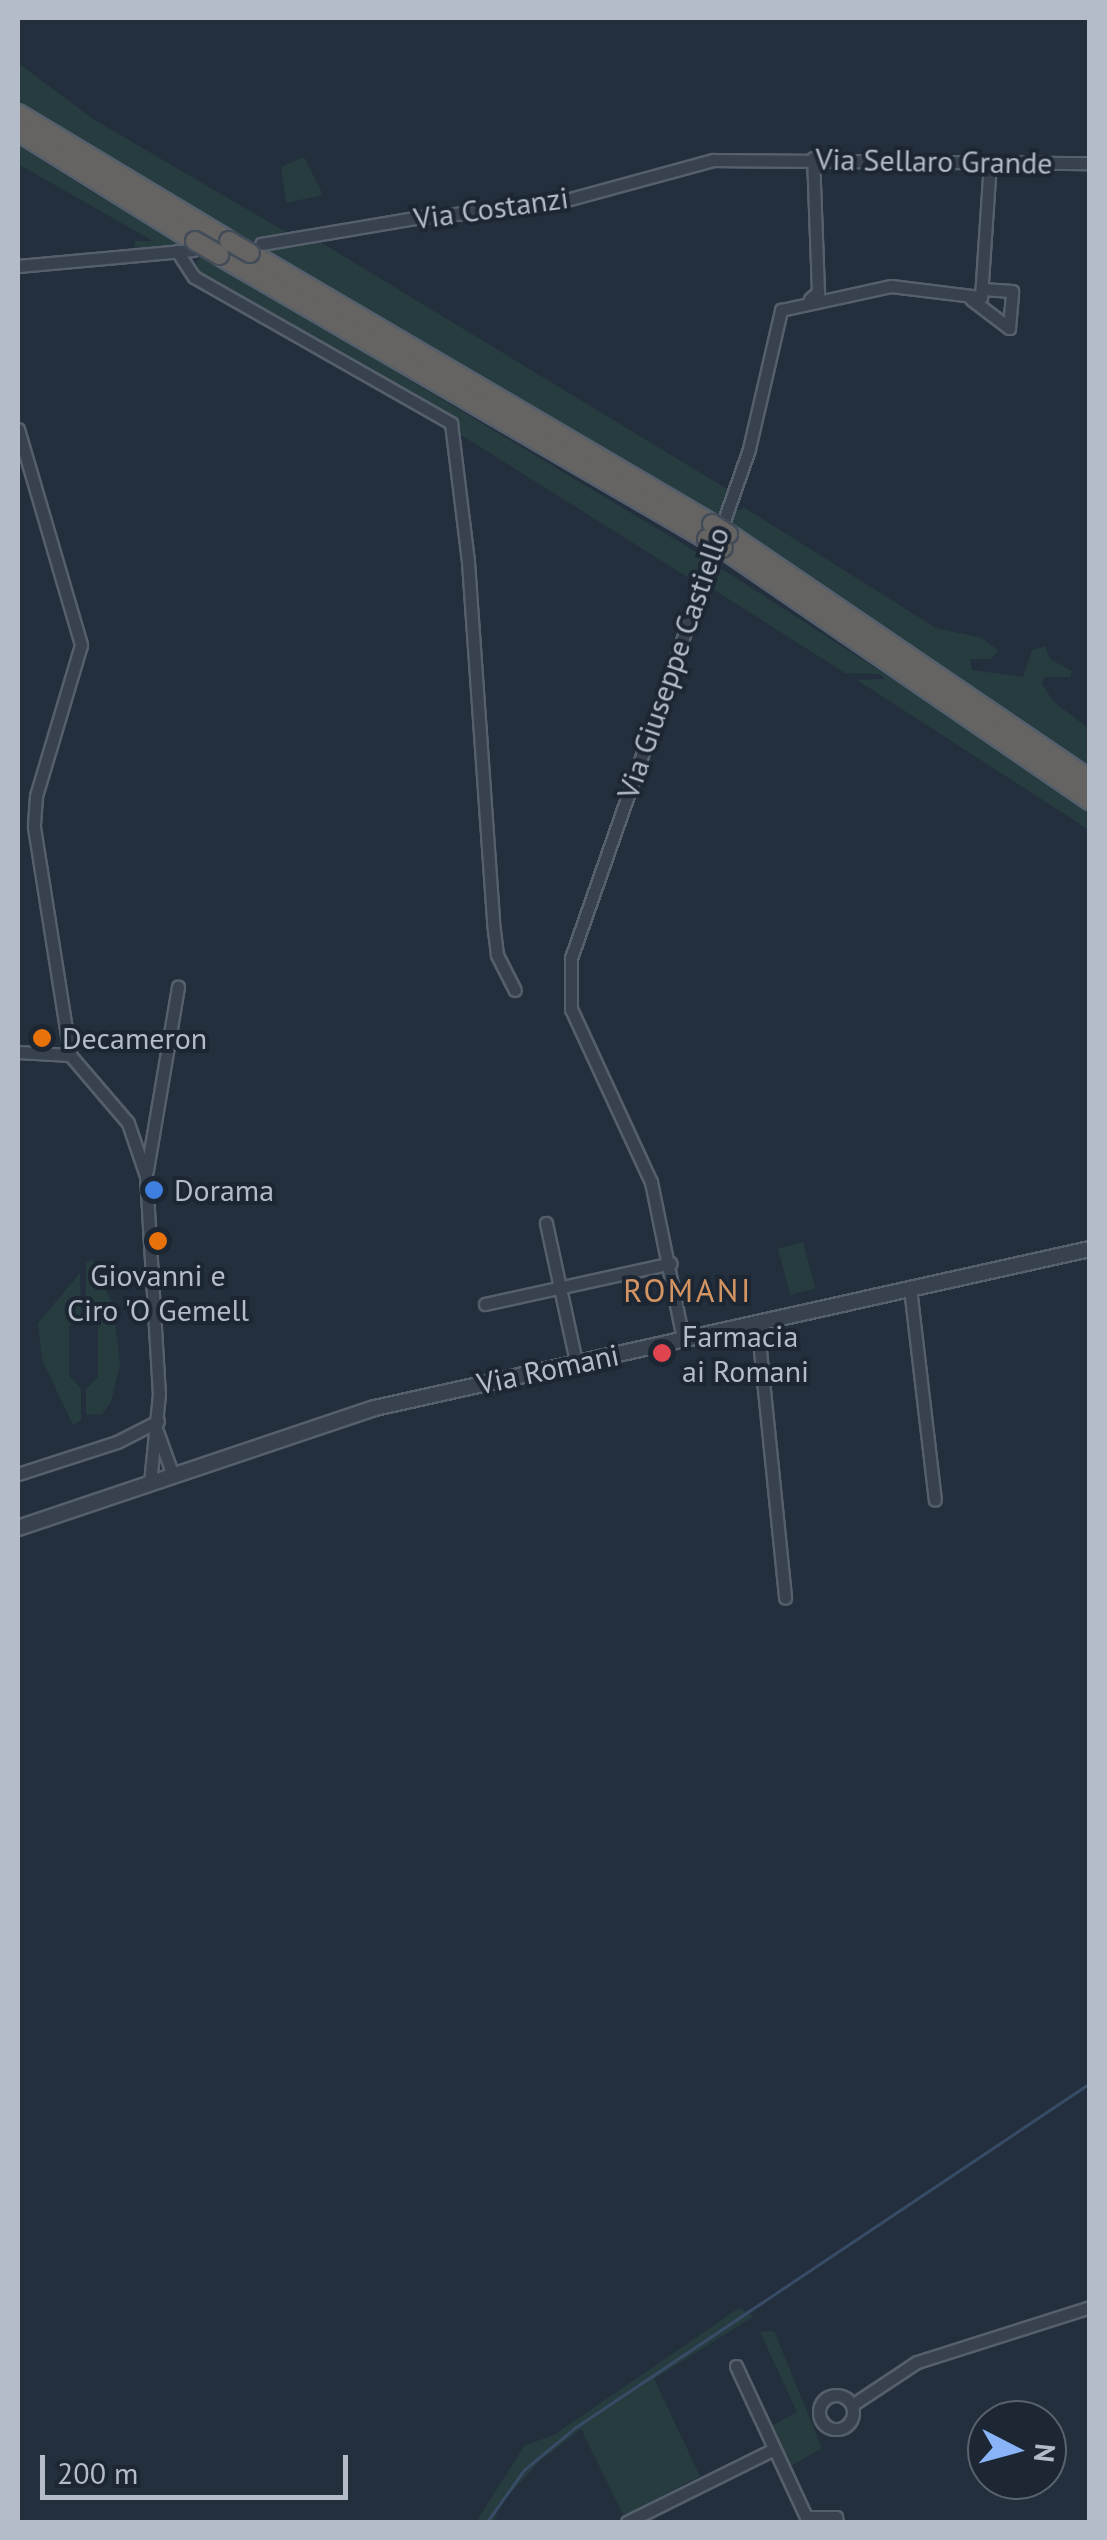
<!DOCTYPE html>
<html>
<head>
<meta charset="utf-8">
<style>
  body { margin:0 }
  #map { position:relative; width:1107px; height:2540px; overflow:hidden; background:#242f3e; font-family:"PT Sans",sans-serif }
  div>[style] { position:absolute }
  .green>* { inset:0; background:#263c3f; transform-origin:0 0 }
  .stream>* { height:2.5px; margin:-1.25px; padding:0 1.25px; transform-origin:1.25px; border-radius:1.25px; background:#394c67 }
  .roads { filter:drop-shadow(2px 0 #565f6c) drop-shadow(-2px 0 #565f6c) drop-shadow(0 2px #565f6c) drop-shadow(0 -2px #565f6c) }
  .minor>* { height:11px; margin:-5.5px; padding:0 5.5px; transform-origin:5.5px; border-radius:5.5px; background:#38414e }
  .minor>.ring { margin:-5.5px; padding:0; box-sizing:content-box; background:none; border:11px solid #38414e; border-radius:50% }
  .tertiary>* { height:14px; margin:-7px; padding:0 7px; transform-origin:7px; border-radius:7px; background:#38414e }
  .trunk>* { height:18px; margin:-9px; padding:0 9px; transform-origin:9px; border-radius:9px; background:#656462 }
  .bridges { filter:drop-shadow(2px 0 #434c59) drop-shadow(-2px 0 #434c59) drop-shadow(0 2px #434c59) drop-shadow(0 -2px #434c59) }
  .trunk-bridge>* { height:18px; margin:-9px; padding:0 9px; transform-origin:9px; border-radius:9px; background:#656462 }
  .dots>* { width:28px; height:28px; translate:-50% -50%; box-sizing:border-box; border:5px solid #1d2633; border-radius:50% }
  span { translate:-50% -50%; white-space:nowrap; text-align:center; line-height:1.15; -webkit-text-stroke:8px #1d2633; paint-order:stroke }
  .street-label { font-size:30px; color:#b4bcc9 }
  .poi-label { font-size:30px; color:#b4bcc9 }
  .left { translate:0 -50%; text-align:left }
  .neighbourhood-label { font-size:32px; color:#d59563; letter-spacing:2.5px }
  .frame { position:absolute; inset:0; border:20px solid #b4bcc9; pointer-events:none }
  .north { position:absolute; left:967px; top:2400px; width:100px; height:100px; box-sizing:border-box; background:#1d2633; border:2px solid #59626f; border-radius:50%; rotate:96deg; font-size:28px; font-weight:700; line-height:40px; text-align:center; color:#b4bcc9 }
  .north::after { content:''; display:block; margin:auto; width:35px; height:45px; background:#8ab4f8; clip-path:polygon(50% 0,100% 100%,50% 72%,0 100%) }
  .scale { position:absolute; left:40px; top:2455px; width:308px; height:45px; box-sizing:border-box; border:5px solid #b4bcc9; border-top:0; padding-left:12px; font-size:30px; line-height:35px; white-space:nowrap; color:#b4bcc9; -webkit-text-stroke:8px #1d2633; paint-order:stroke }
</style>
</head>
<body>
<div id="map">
  <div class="green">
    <div style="clip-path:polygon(18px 63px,93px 119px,286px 232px,249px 241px,51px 125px,18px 100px)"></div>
    <div style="clip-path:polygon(18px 145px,89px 190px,189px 247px,134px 253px,135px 241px,153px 241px,18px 164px)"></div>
    <div style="clip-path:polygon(304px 157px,323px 195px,286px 203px,281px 167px)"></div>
    <div style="clip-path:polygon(317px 240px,727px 489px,718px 522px,261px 249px)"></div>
    <div style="clip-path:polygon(202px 255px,706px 558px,697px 583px,458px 433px,446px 413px,201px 277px,196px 262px)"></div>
    <div style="clip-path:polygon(745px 508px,936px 628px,982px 638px,998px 650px,991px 659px,970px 659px,972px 670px,1023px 677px,1032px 650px,1045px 646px,1050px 659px,1072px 671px,1070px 677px,1044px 677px,1042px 684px,1053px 701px,1089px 729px,1089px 765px,723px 526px,732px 512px)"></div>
    <div style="clip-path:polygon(713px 563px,1089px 806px,1089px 830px,857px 680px,885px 679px,879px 674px,845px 673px,705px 584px)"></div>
    <div style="left:803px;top:1242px;width:48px;height:26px;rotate:75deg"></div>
    <div style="clip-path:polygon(92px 1260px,113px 1305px,120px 1364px,111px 1402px,102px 1414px,86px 1415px,86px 1389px,98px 1377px,98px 1326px,86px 1314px,86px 1263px)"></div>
    <div style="clip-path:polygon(80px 1273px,81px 1315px,69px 1326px,69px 1375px,81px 1389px,81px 1420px,73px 1425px,42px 1360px,38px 1323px)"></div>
    <div style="clip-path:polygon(739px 2308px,754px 2316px,654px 2379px,700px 2476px,624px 2516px,581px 2429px,540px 2461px,499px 2506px,494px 2522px,476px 2522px,525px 2445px,554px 2435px)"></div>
    <div style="clip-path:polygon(774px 2331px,822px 2448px,789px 2467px,770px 2427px,797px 2412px,760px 2332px)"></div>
  </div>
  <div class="stream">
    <div style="left:487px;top:2522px;width:64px;rotate:-54.6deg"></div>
    <div style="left:524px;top:2470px;width:67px;rotate:-39.6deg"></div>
    <div style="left:576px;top:2427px;width:618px;rotate:-33.79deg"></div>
  </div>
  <div class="roads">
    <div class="minor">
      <div style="left:261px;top:244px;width:162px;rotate:-9.6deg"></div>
      <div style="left:421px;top:217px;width:123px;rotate:-5.1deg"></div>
      <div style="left:544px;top:206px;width:175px;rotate:-15.2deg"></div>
      <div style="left:713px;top:160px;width:377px;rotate:0.5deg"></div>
      <div style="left:177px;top:251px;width:31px;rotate:57deg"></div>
      <div style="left:194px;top:277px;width:296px;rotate:29.6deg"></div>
      <div style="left:451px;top:423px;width:140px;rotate:83deg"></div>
      <div style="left:468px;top:562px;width:361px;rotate:86deg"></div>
      <div style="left:493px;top:922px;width:33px;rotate:83deg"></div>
      <div style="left:497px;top:955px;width:39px;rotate:63deg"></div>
      <div style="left:18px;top:266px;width:176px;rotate:-5.2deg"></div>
      <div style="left:810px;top:299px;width:11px;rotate:-41deg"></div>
      <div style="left:818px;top:292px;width:134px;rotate:-92.1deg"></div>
      <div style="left:971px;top:299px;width:48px;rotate:37.3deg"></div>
      <div style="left:1009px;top:328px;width:37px;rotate:-85deg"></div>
      <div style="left:1012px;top:291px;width:26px;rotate:-176deg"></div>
      <div style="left:18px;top:429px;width:225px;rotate:73.7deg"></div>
      <div style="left:81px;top:645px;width:158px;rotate:106.6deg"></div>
      <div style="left:36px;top:796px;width:31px;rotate:94deg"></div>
      <div style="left:34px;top:827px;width:231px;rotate:81deg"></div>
      <div style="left:70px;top:1055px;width:89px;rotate:49.5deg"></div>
      <div style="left:128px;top:1123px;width:56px;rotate:71.2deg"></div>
      <div style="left:146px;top:1176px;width:218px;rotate:86.6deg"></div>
      <div style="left:159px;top:1394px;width:88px;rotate:95.8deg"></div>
      <div style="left:18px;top:1052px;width:52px;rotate:3.3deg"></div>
      <div style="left:147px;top:1170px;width:186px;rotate:-80.4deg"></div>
      <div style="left:546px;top:1223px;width:142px;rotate:77.8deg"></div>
      <div style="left:910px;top:1288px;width:213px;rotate:83.3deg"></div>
      <div style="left:485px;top:1304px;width:190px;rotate:-12.4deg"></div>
      <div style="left:757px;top:1321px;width:278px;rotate:84.2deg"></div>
      <div style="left:683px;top:1339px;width:160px;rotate:-101.5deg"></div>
      <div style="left:651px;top:1182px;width:191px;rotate:-114.8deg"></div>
      <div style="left:571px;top:1009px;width:51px;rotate:-90deg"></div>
      <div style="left:571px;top:958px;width:539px;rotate:-70.72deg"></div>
      <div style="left:749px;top:449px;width:143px;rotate:-77deg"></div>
      <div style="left:781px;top:310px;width:113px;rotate:-12.3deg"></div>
      <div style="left:891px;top:286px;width:91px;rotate:7deg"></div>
      <div style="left:981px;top:297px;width:136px;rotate:-86.2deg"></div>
      <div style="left:157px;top:1431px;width:45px;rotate:70.3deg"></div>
      <div style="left:18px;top:1474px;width:104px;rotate:-17.9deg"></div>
      <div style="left:117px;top:1442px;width:46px;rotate:-27.1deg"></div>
      <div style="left:736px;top:2366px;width:166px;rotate:65.1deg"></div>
      <div style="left:806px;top:2517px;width:30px"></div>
      <div style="left:836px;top:2517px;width:5px;rotate:79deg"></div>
      <div class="ring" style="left:819px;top:2395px;width:23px;height:23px"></div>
      <div style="left:852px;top:2405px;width:78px;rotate:-33.5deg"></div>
      <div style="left:917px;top:2362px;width:182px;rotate:-17.6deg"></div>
      <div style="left:627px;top:2522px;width:164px;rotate:-26.4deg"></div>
    </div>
    <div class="tertiary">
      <div style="left:18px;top:1528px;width:377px;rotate:-18.6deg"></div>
      <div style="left:375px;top:1408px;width:732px;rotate:-12.54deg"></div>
    </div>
    <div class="trunk">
      <div style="left:18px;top:114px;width:246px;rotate:31deg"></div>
      <div style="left:18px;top:131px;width:208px;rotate:31.9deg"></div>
      <div style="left:250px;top:253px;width:536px;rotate:30.4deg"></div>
      <div style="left:219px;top:255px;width:565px;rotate:30.2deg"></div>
      <div style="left:728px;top:534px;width:438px;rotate:34.2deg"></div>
      <div style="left:723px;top:548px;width:445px;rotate:34.5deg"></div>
    </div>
  </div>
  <div class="bridges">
    <div class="trunk-bridge">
      <div style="left:195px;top:241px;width:28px;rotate:30deg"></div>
      <div style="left:229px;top:241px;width:24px;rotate:30deg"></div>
      <div style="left:712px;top:524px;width:19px;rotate:32deg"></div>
      <div style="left:707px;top:539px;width:18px;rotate:29deg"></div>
    </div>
  </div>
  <div class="dots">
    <div style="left:42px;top:1038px;background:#e8710a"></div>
    <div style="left:154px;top:1190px;background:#3f7fe0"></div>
    <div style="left:158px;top:1241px;background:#e8710a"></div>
    <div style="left:662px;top:1353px;background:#e0444e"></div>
  </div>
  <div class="street-label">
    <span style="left:934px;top:161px;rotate:1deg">Via Sellaro Grande</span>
    <span style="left:491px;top:208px;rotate:-8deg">Via Costanzi</span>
    <span style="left:673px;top:663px;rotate:-71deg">Via Giuseppe Castiello</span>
    <span style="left:548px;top:1369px;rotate:-12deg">Via Romani</span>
  </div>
  <div class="poi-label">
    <span class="left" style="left:62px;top:1038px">Decameron</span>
    <span class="left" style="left:174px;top:1190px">Dorama</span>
    <span style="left:158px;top:1292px">Giovanni e<br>Ciro 'O Gemell</span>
    <span class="left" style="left:682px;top:1353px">Farmacia<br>ai Romani</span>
  </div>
  <div class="neighbourhood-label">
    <span style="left:688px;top:1290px">ROMANI</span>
  </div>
  <div class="frame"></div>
  <div class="north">N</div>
  <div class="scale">200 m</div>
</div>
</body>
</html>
